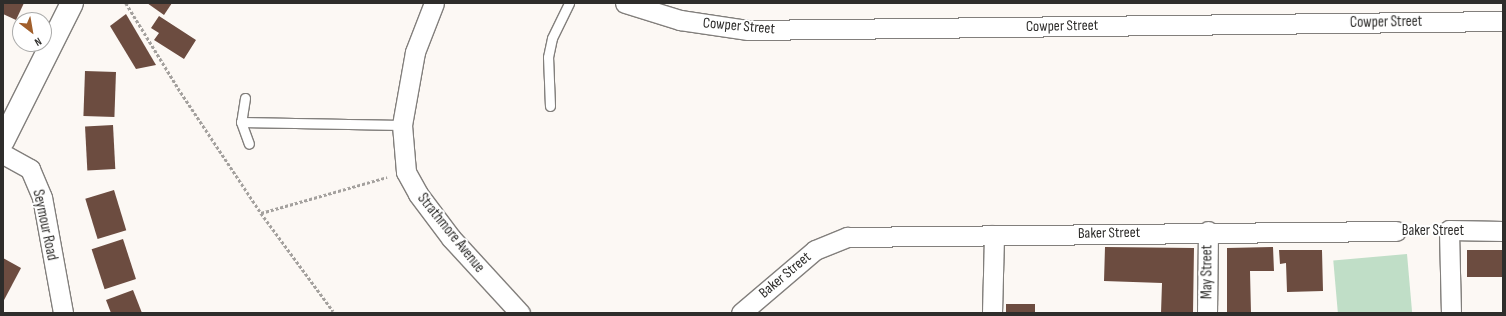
<!DOCTYPE html>
<html>
<head>
<meta charset="utf-8">
<style>
  body { margin:0 }
  #map { position:relative; width:1506px; height:316px; overflow:hidden; background:#fcf8f4; font-family:"Sofia Sans Condensed",sans-serif }
  div>[style] { position:absolute }
  .green>* { inset:0; background:#c0dec7; transform-origin:0 0 }
  .building>* { inset:0; background:#6c4c40; transform-origin:0 0 }
  .path>* { height:2.5px; margin-top:-1.25px; transform-origin:0; background:repeating-linear-gradient(90deg,#a4a19e 0 3px,transparent 0 5px) }
  .roads { filter:drop-shadow(1px 0 #827f7c) drop-shadow(-1px 0 #827f7c) drop-shadow(0 1px #827f7c) drop-shadow(0 -1px #827f7c) }
  .lane>* { height:9px; margin:-4.5px; padding:0 4.5px; transform-origin:4.5px; border-radius:4.5px; background:#fff }
  .street>* { height:19px; margin:-9.5px; padding:0 9.5px; transform-origin:9.5px; border-radius:9.5px; background:#fff }
  .secondary>* { height:22px; margin:-11px; padding:0 11px; transform-origin:11px; border-radius:11px; background:#fff }
  span { translate:-50% -50%; white-space:nowrap; text-align:center; line-height:1.15; -webkit-text-stroke:4px #fff; paint-order:stroke }
  .street-label { font-size:15px; color:#2e2d2b }
  .frame { position:absolute; inset:0; border:4px solid #2e2d2b; pointer-events:none }
  .north { position:absolute; left:12px; top:12px; width:40px; height:40px; box-sizing:border-box; background:#fff; border:1px solid #ababaa; border-radius:50%; rotate:149deg; font-size:11px; font-weight:700; line-height:16px; text-align:center; color:#2e2d2b }
  .north::after { content:''; display:block; margin:auto; width:14px; height:18px; background:#a15f2c; clip-path:polygon(50% 0,100% 100%,50% 72%,0 100%) }
</style>
</head>
<body>
<div id="map">
  <div class="green">
    <div style="left:1407px;top:254px;width:59px;height:74px;rotate:85deg"></div>
  </div>
  <div class="building">
    <div style="clip-path:polygon(3px 3px,24px 3px,16px 20px,3px 14px)"></div>
    <div style="clip-path:polygon(147px 3px,172px 3px,164px 15px)"></div>
    <div style="clip-path:polygon(126px 14px,156px 65px,136px 69px,110px 26px)"></div>
    <div style="clip-path:polygon(159px 16px,196px 40px,184px 59px,154px 40px,159px 33px,151px 28px)"></div>
    <div style="left:85px;top:71px;width:31px;height:45px;rotate:2deg"></div>
    <div style="left:113px;top:125px;width:44px;height:28px;rotate:87deg"></div>
    <div style="left:114px;top:190px;width:42px;height:30px;rotate:73deg"></div>
    <div style="left:123px;top:239px;width:42px;height:33px;rotate:72deg"></div>
    <div style="clip-path:polygon(1105px 247px,1194px 248px,1193px 313px,1161px 313px,1162px 283px,1104px 281px)"></div>
    <div style="clip-path:polygon(1273px 247px,1274px 271px,1250px 271px,1251px 313px,1227px 313px,1227px 248px)"></div>
    <div style="clip-path:polygon(1279px 250px,1322px 250px,1323px 291px,1287px 292px,1286px 263px,1280px 264px)"></div>
    <div style="left:1503px;top:250px;width:27px;height:36px;rotate:90deg"></div>
    <div style="clip-path:polygon(3px 258px,21px 268px,3px 302px)"></div>
    <div style="clip-path:polygon(133px 290px,142px 313px,111px 313px,106px 300px)"></div>
    <div style="left:1006px;top:304px;width:29px;height:9px"></div>
  </div>
  <div class="path">
    <div style="left:126px;top:3px;width:100px;rotate:58.5deg"></div>
    <div style="left:178px;top:88px;width:150px;rotate:56.4deg"></div>
    <div style="left:261px;top:213px;width:131px;rotate:-15.9deg"></div>
    <div style="left:261px;top:213px;width:122px;rotate:53.7deg"></div>
    <div style="left:1417px;top:231px;width:11px;rotate:-5deg"></div>
  </div>
  <div class="roads">
    <div class="lane">
      <div style="left:245px;top:98px;width:24px;rotate:99deg"></div>
      <div style="left:241px;top:122px;width:161px;rotate:1.1deg"></div>
      <div style="left:550px;top:106px;width:49px;rotate:-92.3deg"></div>
      <div style="left:548px;top:57px;width:19px;rotate:-78deg"></div>
      <div style="left:552px;top:38px;width:39px;rotate:-64deg"></div>
      <div style="left:241px;top:122px;width:23px;rotate:70deg"></div>
    </div>
    <div class="street">
      <div style="left:434px;top:3px;width:53px;rotate:111.2deg"></div>
      <div style="left:415px;top:52px;width:74px;rotate:100.1deg"></div>
      <div style="left:402px;top:125px;width:47px;rotate:85.1deg"></div>
      <div style="left:406px;top:172px;width:25px;rotate:61deg"></div>
      <div style="left:418px;top:194px;width:55px;rotate:53.1deg"></div>
      <div style="left:451px;top:238px;width:102px;rotate:47.4deg"></div>
      <div style="left:625px;top:3px;width:58px;rotate:17.2deg"></div>
      <div style="left:680px;top:20px;width:69px;rotate:8.4deg"></div>
      <div style="left:748px;top:30px;width:755px;rotate:-0.68deg"></div>
      <div style="left:3px;top:154px;width:31px;rotate:29deg"></div>
      <div style="left:30px;top:169px;width:30px;rotate:67deg"></div>
      <div style="left:42px;top:197px;width:118px;rotate:79.7deg"></div>
      <div style="left:741px;top:313px;width:97px;rotate:-40.4deg"></div>
      <div style="left:815px;top:250px;width:35px;rotate:-22deg"></div>
      <div style="left:847px;top:237px;width:549px;rotate:-0.63deg"></div>
      <div style="left:992px;top:313px;width:78px;rotate:-88.5deg"></div>
      <div style="left:1207px;top:313px;width:82px;rotate:-89.3deg"></div>
      <div style="left:1451px;top:313px;width:83px;rotate:-91.4deg"></div>
      <div style="left:1449px;top:230px;width:54px;rotate:1.1deg"></div>
    </div>
    <div class="secondary">
      <div style="left:3px;top:141px;width:154px;rotate:-63.4deg"></div>
    </div>
  </div>
  <div class="street-label">
    <span style="left:1386px;top:22px;rotate:-1deg">Cowper Street</span>
    <span style="left:739px;top:26px;rotate:5deg">Cowper Street</span>
    <span style="left:1062px;top:26px;rotate:-1deg">Cowper Street</span>
    <span style="left:45px;top:225px;rotate:78deg">Seymour Road</span>
    <span style="left:1433px;top:231px">Baker Street</span>
    <span style="left:451px;top:233px;rotate:51deg">Strathmore Avenue</span>
    <span style="left:1109px;top:233px;rotate:-1deg">Baker Street</span>
    <span style="left:1207px;top:272px;rotate:-90deg">May Street</span>
    <span style="left:785px;top:275px;rotate:-40deg">Baker Street</span>
  </div>
  <div class="frame"></div>
  <div class="north">N</div>
</div>
</body>
</html>
